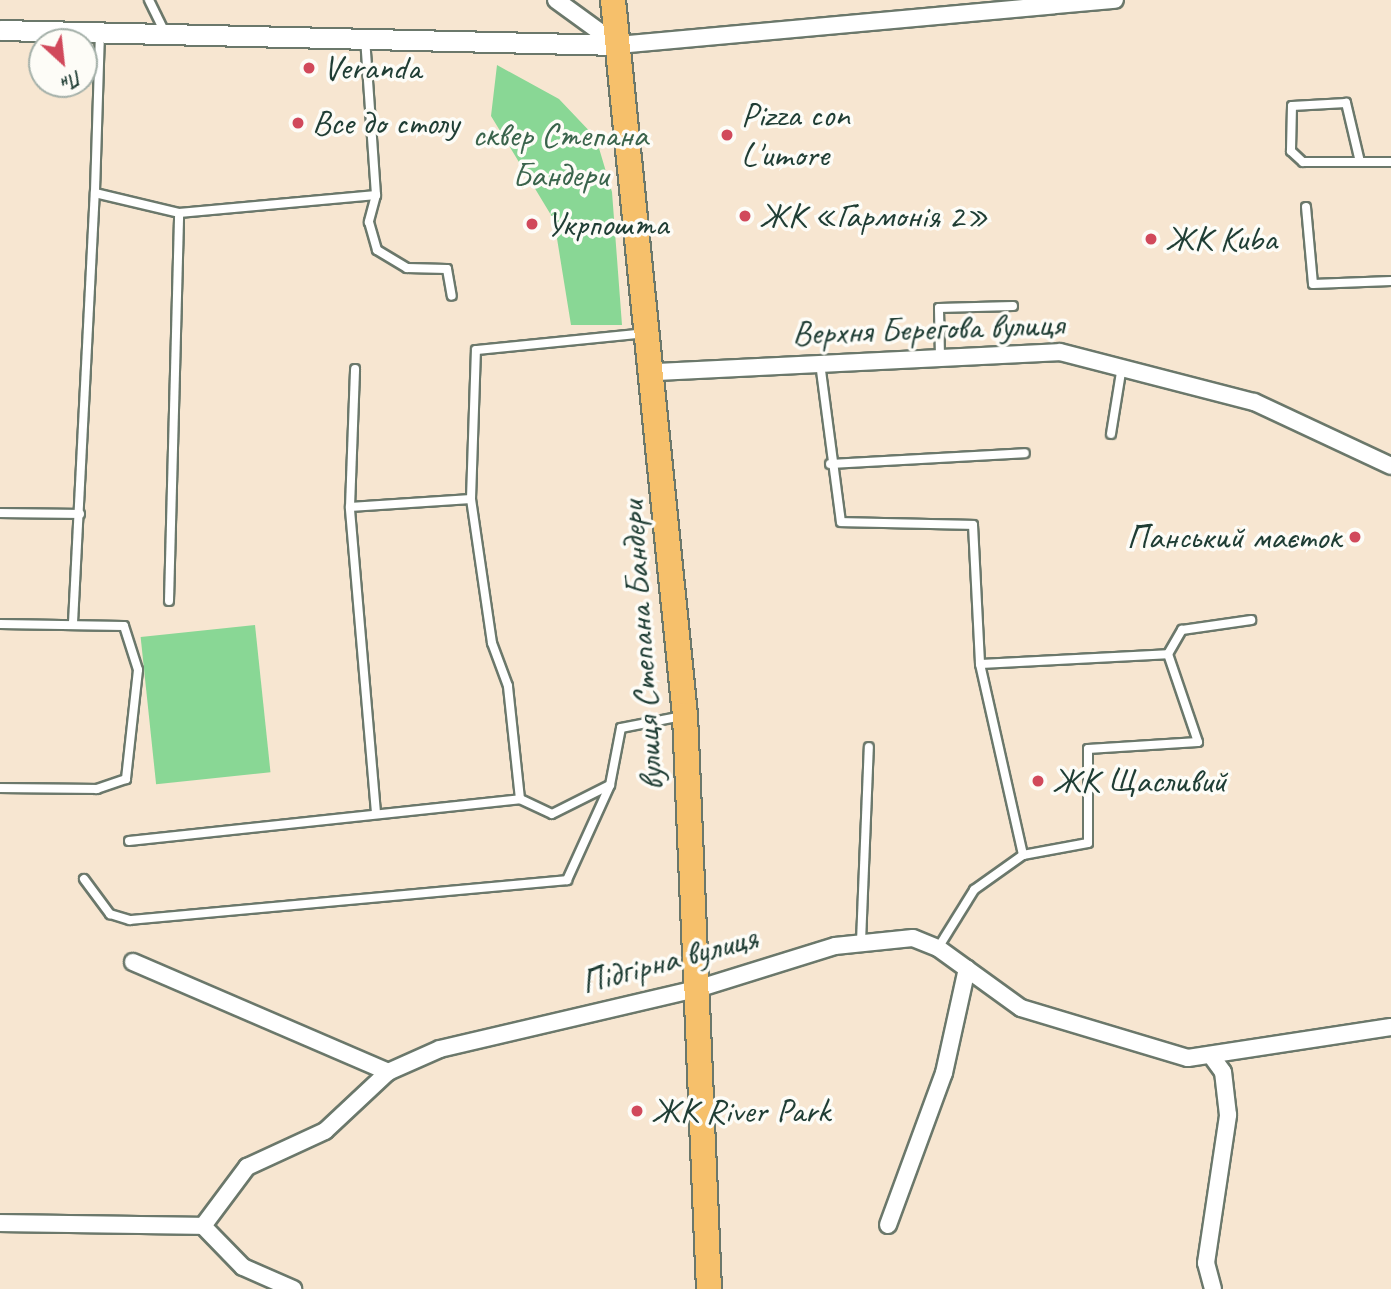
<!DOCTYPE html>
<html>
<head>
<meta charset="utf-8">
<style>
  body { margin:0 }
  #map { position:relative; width:1391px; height:1289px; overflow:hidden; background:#f7e6d1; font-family:Caveat,sans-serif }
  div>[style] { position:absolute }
  .green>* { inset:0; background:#89d795; transform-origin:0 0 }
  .roads { filter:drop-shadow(2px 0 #6b786b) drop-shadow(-2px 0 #6b786b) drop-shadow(0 2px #6b786b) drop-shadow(0 -2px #6b786b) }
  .service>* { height:8px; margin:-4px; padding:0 4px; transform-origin:4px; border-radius:4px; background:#fff }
  .minor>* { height:16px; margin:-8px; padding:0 8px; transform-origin:8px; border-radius:8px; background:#fff }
  .tertiary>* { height:19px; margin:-9.5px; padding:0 9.5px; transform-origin:9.5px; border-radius:9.5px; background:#fff }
  .primary>* { height:24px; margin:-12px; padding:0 12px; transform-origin:12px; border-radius:12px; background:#f6c06b }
  .dots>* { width:19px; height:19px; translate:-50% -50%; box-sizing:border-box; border:4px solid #fdfcf7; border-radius:50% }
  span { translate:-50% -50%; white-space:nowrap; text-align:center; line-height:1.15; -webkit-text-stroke:7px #fdfcf7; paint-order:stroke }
  .poi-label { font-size:35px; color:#1f3d34 }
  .left { translate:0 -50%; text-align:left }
  .right { translate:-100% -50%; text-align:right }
  .park-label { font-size:35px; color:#3a644c }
  .street-label { font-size:35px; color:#1f3d34 }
  .north { position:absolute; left:28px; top:28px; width:70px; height:70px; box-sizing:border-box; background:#fdfcf7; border:2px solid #a4b0a9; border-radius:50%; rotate:153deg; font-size:19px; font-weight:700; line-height:28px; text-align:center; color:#1f3d34 }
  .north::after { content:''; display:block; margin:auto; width:24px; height:32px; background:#d1495b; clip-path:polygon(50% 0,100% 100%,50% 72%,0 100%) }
</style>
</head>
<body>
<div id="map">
  <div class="green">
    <div style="clip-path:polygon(497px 65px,559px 99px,596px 138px,612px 192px,622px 325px,571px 325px,554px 220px,491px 116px)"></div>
    <div style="left:255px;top:625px;width:148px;height:115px;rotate:84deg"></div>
  </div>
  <div class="roads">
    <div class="service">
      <div style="left:149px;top:0;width:37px;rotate:64deg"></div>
      <div style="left:100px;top:32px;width:161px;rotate:91.8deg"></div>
      <div style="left:95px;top:193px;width:86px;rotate:13.4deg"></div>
      <div style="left:179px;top:213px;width:198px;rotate:-5.2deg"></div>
      <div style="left:376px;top:195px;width:157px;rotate:-94deg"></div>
      <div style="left:1360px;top:162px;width:61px;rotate:-103.3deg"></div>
      <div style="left:1346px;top:103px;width:54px;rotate:176.8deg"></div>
      <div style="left:1292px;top:106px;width:45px;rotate:91.3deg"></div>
      <div style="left:1291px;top:151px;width:16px;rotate:43deg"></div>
      <div style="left:1303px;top:162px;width:88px"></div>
      <div style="left:376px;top:195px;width:28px;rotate:105deg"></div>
      <div style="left:369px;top:222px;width:29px;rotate:74deg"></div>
      <div style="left:377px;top:250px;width:35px;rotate:31deg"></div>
      <div style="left:407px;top:268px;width:40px;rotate:1.4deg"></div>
      <div style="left:447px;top:269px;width:27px;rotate:80deg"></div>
      <div style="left:1306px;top:207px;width:77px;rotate:84.8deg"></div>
      <div style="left:1313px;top:284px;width:78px;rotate:-2.2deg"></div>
      <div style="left:940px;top:357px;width:49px;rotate:-91.2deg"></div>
      <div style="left:939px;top:308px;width:74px;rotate:-1.5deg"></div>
      <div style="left:820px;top:363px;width:160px;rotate:82.5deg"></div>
      <div style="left:841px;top:522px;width:132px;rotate:1.3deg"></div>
      <div style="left:973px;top:525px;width:139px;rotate:87.1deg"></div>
      <div style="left:980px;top:664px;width:196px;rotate:77.3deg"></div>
      <div style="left:1023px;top:855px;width:60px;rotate:144.5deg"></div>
      <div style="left:974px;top:890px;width:68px;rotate:121.8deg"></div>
      <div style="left:1111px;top:434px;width:63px;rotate:-80.8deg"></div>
      <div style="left:830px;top:464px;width:195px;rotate:-3.2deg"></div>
      <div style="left:350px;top:507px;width:138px;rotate:-87.9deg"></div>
      <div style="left:0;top:513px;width:80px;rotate:0.7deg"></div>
      <div style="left:169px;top:601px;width:388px;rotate:-88.5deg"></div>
      <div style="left:73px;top:623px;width:431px;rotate:-87.1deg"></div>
      <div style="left:0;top:624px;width:124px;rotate:0.9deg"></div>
      <div style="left:124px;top:626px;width:46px;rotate:72.3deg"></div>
      <div style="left:138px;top:670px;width:110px;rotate:96.3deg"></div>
      <div style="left:126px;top:779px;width:31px;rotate:161deg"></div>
      <div style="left:97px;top:789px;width:97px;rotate:-179.4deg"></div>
      <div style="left:980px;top:664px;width:188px;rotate:-3deg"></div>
      <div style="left:520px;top:799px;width:114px;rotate:-96.1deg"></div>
      <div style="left:508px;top:686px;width:46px;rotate:-110.4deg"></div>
      <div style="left:492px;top:643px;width:146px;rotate:-98.3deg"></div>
      <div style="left:471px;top:499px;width:149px;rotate:-88.1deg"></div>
      <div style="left:476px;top:350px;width:170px;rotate:-5.7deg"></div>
      <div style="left:376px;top:813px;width:307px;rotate:-94.9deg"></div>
      <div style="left:350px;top:507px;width:121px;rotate:-3.8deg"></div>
      <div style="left:129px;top:841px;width:393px;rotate:-6.1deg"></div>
      <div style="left:520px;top:799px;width:35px;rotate:25deg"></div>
      <div style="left:552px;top:814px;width:65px;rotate:-26.6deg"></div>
      <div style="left:1023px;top:855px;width:66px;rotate:-10.5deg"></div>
      <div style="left:1088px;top:843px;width:94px;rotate:-90deg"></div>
      <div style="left:1088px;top:749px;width:110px;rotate:-3.6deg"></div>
      <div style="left:1198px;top:742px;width:93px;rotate:-108.8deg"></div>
      <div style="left:1168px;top:654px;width:28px;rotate:-60deg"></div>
      <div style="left:1182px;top:630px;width:70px;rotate:-8.2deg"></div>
      <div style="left:84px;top:879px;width:44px;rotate:53.4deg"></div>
      <div style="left:110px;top:914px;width:21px;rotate:17deg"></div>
      <div style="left:130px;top:920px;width:439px;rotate:-5.2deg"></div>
      <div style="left:567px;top:880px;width:104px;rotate:-65.6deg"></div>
      <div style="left:610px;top:785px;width:58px;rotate:-79.1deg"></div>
      <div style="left:621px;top:728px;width:62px;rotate:-11.1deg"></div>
      <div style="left:861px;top:942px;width:195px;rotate:-87.7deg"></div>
    </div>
    <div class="minor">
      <div style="left:556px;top:0;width:77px;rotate:36deg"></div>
      <div style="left:618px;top:45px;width:499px;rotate:-5.2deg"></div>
      <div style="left:655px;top:372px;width:405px;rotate:-2.8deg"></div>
      <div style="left:1060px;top:352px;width:200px;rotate:14.5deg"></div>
      <div style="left:1254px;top:402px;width:151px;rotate:25deg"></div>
      <div style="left:133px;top:962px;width:278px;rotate:23.3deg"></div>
      <div style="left:0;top:1223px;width:203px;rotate:0.8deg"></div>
      <div style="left:203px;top:1226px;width:74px;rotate:-53.3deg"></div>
      <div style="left:247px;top:1167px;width:86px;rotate:-24.8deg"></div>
      <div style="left:325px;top:1131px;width:86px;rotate:-43.1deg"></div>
      <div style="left:388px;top:1072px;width:57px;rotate:-23.9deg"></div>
      <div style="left:440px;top:1049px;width:267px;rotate:-13.2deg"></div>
      <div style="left:700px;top:988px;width:141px;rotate:-17.3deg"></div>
      <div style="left:835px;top:946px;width:78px;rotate:-5.9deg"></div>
      <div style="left:913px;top:938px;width:27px;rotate:22deg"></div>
      <div style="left:938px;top:948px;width:102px;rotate:35.9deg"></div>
      <div style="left:1021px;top:1008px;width:174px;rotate:16.7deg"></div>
      <div style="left:1188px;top:1058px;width:205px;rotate:-8.7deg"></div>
      <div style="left:888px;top:1225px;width:162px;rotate:-69.8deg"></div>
      <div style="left:944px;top:1073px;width:107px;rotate:-77.6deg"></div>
      <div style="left:203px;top:1226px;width:57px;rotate:45.7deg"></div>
      <div style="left:243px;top:1267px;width:55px;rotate:23.7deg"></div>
      <div style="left:1213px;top:1289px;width:27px;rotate:-105deg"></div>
      <div style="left:1206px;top:1263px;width:150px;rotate:-81.5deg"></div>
      <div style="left:1228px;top:1115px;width:43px;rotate:-96.6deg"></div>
      <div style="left:1223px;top:1072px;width:17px;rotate:-126deg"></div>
    </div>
    <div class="tertiary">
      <div style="left:0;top:30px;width:618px;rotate:1.39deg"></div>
    </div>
    <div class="primary">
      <div style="left:613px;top:0;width:719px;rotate:84.25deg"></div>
      <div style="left:685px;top:715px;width:575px;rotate:87.61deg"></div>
    </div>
  </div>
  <div class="dots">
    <div style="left:309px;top:68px;background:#d1495b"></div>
    <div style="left:298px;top:123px;background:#d1495b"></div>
    <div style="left:727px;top:135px;background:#d1495b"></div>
    <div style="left:745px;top:216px;background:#d1495b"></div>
    <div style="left:532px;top:224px;background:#d1495b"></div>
    <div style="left:1151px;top:239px;background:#d1495b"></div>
    <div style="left:1355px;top:537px;background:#d1495b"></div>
    <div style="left:1038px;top:781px;background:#d1495b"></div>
    <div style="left:637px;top:1111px;background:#d1495b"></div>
  </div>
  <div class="poi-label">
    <span class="left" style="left:323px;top:68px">Veranda</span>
    <span class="left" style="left:741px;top:135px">Pizza con<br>L'umore</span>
    <span class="left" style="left:312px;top:123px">Все до столу</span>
    <span class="left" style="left:759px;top:216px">ЖК «Гармонія 2»</span>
    <span class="left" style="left:546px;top:224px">Укрпошта</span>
    <span class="left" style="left:1165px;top:239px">ЖК Kuba</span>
    <span class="right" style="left:1341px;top:537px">Панський маєток</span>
    <span class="left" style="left:1052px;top:781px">ЖК Щасливий</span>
    <span class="left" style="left:651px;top:1111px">ЖК River Park</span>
  </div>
  <div class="park-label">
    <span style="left:560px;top:155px">сквер Степана<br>Бандери</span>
  </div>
  <div class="street-label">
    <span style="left:928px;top:329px;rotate:-2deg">Верхня Берегова вулиця</span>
    <span style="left:642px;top:646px;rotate:-94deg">вулиця Степана Бандери</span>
    <span style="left:669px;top:960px;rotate:-15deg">Підгірна вулиця</span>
  </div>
  <div class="north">Пн</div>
</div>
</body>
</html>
